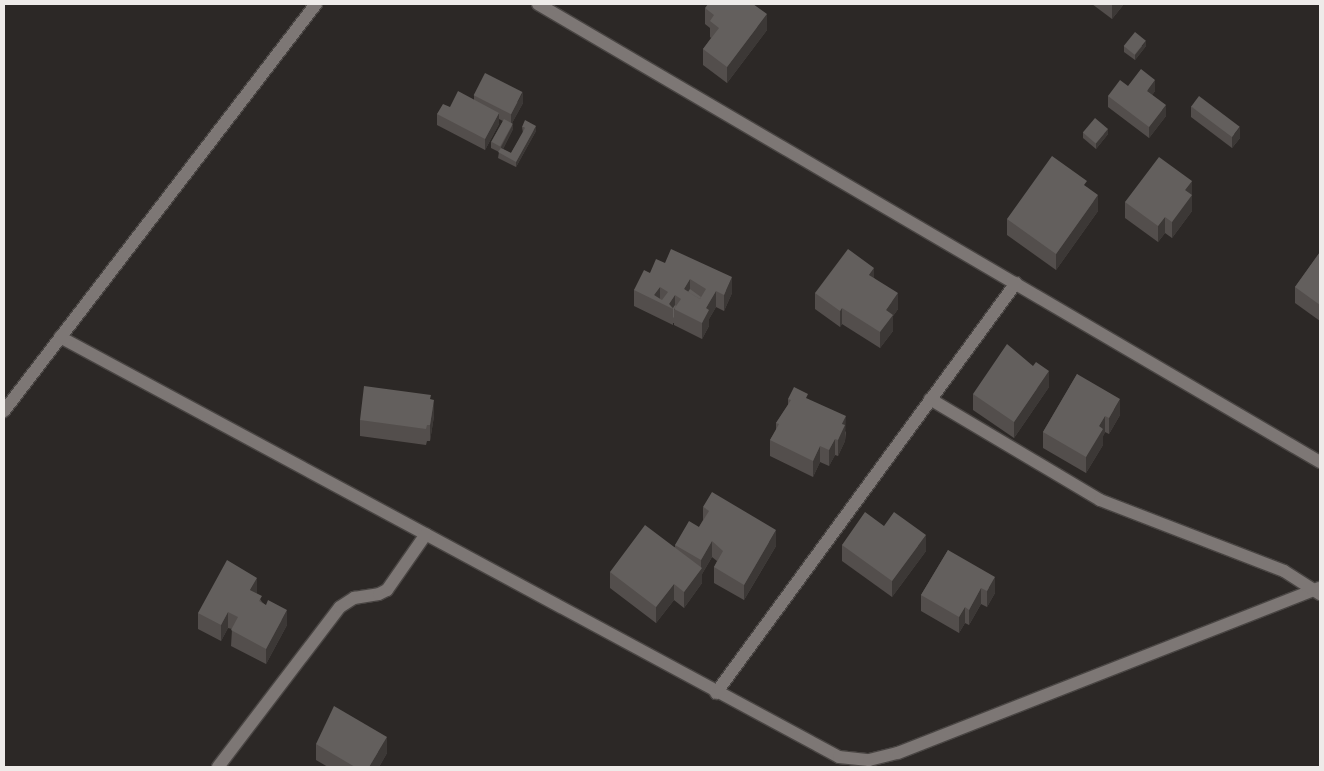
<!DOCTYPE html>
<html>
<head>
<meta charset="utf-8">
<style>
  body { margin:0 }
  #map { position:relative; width:1324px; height:771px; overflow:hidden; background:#2c2826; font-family:"PT Sans Narrow",sans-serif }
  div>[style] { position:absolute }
  .roads { filter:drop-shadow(1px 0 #494543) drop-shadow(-1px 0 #494543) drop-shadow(0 1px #494543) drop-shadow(0 -1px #494543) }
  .minor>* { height:12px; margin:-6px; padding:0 6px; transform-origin:6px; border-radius:6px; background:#7d7775 }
  .wall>* { inset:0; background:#534e4c }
  .shaded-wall>* { inset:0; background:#3c3836 }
  .building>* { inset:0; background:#635f5d; transform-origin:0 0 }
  span { translate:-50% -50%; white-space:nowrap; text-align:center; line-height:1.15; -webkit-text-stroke:4px #131110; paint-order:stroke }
  .frame { position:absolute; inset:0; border:5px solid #eeebe9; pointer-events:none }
</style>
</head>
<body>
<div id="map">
  <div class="roads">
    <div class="minor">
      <div style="left:538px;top:4px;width:906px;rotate:30.36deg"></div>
      <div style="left:60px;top:337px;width:885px;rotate:28.33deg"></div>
      <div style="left:839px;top:757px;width:30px;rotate:6deg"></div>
      <div style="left:869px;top:760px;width:30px;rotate:-14deg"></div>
      <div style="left:898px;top:753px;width:453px;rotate:-21.4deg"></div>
      <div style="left:930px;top:399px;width:198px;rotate:30.7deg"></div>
      <div style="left:1100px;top:500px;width:197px;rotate:21.1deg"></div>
      <div style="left:1284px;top:571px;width:43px;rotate:32.6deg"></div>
      <div style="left:4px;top:411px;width:513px;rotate:-52.53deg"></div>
      <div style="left:716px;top:693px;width:508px;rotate:-53.81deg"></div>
      <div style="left:218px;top:767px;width:201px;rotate:-52.7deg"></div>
      <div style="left:340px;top:607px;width:17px;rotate:-33deg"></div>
      <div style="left:354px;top:598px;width:25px;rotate:-9deg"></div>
      <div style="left:379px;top:594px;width:9px;rotate:-27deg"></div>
      <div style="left:387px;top:590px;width:68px;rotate:-55.1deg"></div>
    </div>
  </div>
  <div class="wall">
    <div style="clip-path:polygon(1092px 4px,1124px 4px,1112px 19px)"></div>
    <div style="clip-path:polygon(705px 8px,767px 30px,727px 83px,703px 65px,703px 49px,711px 38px,710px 37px,710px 28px,705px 24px)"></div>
    <div style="clip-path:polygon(1124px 46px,1146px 46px,1135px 60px,1124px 52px)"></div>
    <div style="clip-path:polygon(1128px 86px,1155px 91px,1152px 95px,1166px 116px,1149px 138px,1108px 107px,1108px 96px)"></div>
    <div style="clip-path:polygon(474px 95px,523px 103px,512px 123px,513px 129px,503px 149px,511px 153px,523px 133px,522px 127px,536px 131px,516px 167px,498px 158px,499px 152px,491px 148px,491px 142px,503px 121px,499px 119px,499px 124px,485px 150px,437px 125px,437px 114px,450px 107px,474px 100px)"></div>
    <div style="clip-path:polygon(1191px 106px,1240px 138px,1232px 148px,1191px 117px)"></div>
    <div style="clip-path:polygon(1083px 133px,1108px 134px,1096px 149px,1083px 138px)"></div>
    <div style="clip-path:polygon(1192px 181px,1192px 211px,1172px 238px,1165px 233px,1158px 242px,1125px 218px,1125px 202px)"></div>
    <div style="clip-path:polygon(1087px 187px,1098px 211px,1056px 270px,1007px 235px,1007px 219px)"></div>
    <div style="clip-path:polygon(1320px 252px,1320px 321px,1295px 303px,1295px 287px)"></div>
    <div style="clip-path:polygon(665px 263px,732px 293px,724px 311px,716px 307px,709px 319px,709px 326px,702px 339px,674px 325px,674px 323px,673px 323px,673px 325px,634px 306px,634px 290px,650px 273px)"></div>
    <div style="clip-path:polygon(874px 278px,898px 309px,893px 316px,893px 331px,880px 348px,842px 324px,840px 327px,815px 309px,815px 293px)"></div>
    <div style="clip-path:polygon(1077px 374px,1120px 415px,1109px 434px,1105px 432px,1103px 436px,1103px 445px,1086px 473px,1043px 448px,1043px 432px)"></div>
    <div style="clip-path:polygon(1049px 387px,1014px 438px,973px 410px,973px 394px)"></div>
    <div style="clip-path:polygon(788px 399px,808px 399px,846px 432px,845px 441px,838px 456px,835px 455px,829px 466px,820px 462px,813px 477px,770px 456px,770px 440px,776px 430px,776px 423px,788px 405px)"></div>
    <div style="clip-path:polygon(431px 400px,434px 416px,430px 441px,427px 441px,426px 445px,360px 436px,360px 420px)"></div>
    <div style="clip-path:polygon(703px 507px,776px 546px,744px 600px,714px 583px,714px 567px,717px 561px,712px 557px,702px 574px,702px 583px,684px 608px,674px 600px,656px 623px,610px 588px,610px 572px,675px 547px,675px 545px,699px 527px,703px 520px)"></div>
    <div style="clip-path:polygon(884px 526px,926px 551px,892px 597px,842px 561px,842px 545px)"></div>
    <div style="clip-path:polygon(948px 550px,995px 593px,987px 607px,981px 604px,969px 625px,965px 623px,959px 633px,921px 611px,921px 595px)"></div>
    <div style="clip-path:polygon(257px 594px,262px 602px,287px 625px,266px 664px,231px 646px,232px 629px,228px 628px,221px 641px,198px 629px,198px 613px)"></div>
    <div style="clip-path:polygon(316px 744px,387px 753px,379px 767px,328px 767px,316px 760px)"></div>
  </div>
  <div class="shaded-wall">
    <div style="clip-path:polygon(1112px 4px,1124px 4px,1112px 19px)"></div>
    <div style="clip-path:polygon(767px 14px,767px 30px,727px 83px,727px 67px)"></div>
    <div style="clip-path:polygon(1146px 41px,1146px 46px,1135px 60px,1135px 55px)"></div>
    <div style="clip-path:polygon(1155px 80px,1155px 91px,1147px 102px,1147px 91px)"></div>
    <div style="clip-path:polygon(523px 92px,523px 103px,511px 125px,511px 114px)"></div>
    <div style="clip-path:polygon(1166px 105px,1166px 116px,1149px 138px,1149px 127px)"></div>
    <div style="clip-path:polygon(499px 113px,499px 124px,485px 150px,485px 139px)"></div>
    <div style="clip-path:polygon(513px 124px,513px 129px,501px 153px,501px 147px)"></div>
    <div style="clip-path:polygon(536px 126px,536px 131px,516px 167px,516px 162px)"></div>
    <div style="clip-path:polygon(1240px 127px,1240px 138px,1232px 148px,1232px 137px)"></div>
    <div style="clip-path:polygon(1108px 129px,1108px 134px,1096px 149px,1096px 143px)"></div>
    <div style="clip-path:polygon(1192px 181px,1192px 211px,1172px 238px,1172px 222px,1185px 190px)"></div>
    <div style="clip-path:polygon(1098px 195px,1098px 211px,1056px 270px,1056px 254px)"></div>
    <div style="clip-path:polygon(1165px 217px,1165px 233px,1158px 242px,1158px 226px)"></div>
    <div style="clip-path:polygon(874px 268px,874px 284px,869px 275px)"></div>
    <div style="clip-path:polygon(732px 277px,732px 293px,724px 311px,724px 295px)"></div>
    <div style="clip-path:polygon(690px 279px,690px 295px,684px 289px)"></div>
    <div style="clip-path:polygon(660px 287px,660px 302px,654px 295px)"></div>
    <div style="clip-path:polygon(716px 291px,716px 307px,709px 319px,709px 326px,702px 339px,702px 323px,706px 308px)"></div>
    <div style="clip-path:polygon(898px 293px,898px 309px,893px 316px,893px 331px,880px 348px,880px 332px,886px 310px)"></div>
    <div style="clip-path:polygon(675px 295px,675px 310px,669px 304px)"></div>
    <div style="clip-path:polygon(842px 308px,842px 324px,840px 327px,840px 311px)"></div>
    <div style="clip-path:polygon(1049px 371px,1049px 387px,1014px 438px,1014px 422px)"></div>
    <div style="clip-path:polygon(1120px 399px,1120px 415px,1109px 434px,1109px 418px)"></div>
    <div style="clip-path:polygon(434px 400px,434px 416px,430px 441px,430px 425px)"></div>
    <div style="clip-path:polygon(846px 416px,845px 441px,838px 456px,838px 440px,842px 424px)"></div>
    <div style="clip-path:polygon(1105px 416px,1105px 432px,1103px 436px,1103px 445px,1086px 473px,1086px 457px,1099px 426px)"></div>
    <div style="clip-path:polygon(835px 439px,835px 455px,829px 466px,829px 450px)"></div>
    <div style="clip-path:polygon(820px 446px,820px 462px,813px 477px,813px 461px)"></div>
    <div style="clip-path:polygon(776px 530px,776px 546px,744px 600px,744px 585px)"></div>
    <div style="clip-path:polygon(926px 535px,926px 551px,892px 597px,892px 581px)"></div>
    <div style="clip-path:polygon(712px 541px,712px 557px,702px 574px,702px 583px,684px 608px,684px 592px,701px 569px,701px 560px)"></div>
    <div style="clip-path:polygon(995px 577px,995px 593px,987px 607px,987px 591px)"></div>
    <div style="clip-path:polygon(257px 578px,257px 594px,250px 590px)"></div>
    <div style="clip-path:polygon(674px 584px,674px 600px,656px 623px,656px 607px)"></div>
    <div style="clip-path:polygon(981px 588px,981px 604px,969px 625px,969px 610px)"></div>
    <div style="clip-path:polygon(965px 607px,965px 623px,959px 633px,959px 617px)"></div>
    <div style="clip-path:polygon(287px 610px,287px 625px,266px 664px,266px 649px)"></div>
    <div style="clip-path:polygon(228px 612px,228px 628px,221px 641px,221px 625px)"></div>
    <div style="clip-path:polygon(387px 737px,387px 753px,379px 767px,369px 767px)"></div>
  </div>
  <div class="building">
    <div style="clip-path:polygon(708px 4px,753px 4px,767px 14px,727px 67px,703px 49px,719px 28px,710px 21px,714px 15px,705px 8px)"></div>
    <div style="left:1135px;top:32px;width:14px;height:18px;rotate:39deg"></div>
    <div style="clip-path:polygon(1141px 69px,1155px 80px,1147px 91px,1166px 105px,1149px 127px,1108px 96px,1120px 80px,1128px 86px)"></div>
    <div style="left:485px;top:73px;width:42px;height:25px;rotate:27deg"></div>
    <div style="clip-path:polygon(458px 91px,499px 113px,485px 139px,437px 114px,443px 104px,450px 107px)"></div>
    <div style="left:1199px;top:96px;width:51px;height:13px;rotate:37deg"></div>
    <div style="left:1095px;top:118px;width:17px;height:19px;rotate:40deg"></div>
    <div style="left:504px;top:119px;width:10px;height:26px;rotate:29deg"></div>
    <div style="clip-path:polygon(525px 120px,536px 126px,516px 162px,498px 152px,501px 148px,511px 153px,525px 128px,522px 127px)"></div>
    <div style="clip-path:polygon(1052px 156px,1087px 181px,1084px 185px,1098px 195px,1056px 254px,1007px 219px)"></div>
    <div style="clip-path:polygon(1159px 157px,1192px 181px,1185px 190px,1192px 195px,1172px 222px,1165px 217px,1158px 226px,1125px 202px)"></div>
    <div style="clip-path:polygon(evenodd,671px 249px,732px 277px,724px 295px,716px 291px,706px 308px,709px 310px,702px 323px,674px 309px,681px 299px,675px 295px,669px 304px,673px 309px,634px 290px,644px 270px,650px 273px,656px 259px,665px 263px,671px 249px,690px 279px,706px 289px,700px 299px,684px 289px,690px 279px,671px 249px,660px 287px,668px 292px,662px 300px,654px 295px,660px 287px)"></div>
    <div style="clip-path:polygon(848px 249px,874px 268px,869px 275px,898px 293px,886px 310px,893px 315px,880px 332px,842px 308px,840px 311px,815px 293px)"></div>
    <div style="clip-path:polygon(1320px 252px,1320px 305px,1295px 287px)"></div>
    <div style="clip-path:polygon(690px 289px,701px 297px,700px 299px,688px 292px)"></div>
    <div style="clip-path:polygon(675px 305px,676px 306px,674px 309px,674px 318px,673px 317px,673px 308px)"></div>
    <div style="clip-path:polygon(1007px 344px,1033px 366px,1036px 362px,1049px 371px,1014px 422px,973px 394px)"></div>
    <div style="clip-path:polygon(1077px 374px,1120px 399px,1109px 418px,1105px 416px,1099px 426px,1103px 429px,1086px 457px,1043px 432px)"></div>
    <div style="clip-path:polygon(364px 386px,431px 395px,430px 399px,434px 400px,430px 425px,427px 425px,426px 429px,360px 420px)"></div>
    <div style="clip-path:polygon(794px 387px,808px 394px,806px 398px,846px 416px,842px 424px,845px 425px,838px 440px,835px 439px,829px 450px,820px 446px,813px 461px,770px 440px,779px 424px,776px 423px,791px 400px,788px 399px)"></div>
    <div style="clip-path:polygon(712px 492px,776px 530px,744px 585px,714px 567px,723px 551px,712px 541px,701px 560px,675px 545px,689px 521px,699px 527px,709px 511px,703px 507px)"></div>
    <div style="clip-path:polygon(865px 512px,884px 526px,894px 512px,926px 535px,892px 581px,842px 545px)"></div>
    <div style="clip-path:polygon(645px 525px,702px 568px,684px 592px,674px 584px,656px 607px,610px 572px)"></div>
    <div style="clip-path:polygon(948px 550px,995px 577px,987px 591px,981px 588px,969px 610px,965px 607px,959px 617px,921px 595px)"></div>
    <div style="clip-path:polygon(227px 560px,257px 578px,250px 590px,262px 596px,259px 601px,266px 605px,268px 600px,287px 610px,266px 649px,231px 630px,238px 617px,228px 612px,221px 625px,198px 613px)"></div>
    <div style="clip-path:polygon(334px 706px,387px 737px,369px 767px,355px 767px,316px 744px)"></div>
  </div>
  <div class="frame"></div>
</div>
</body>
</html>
